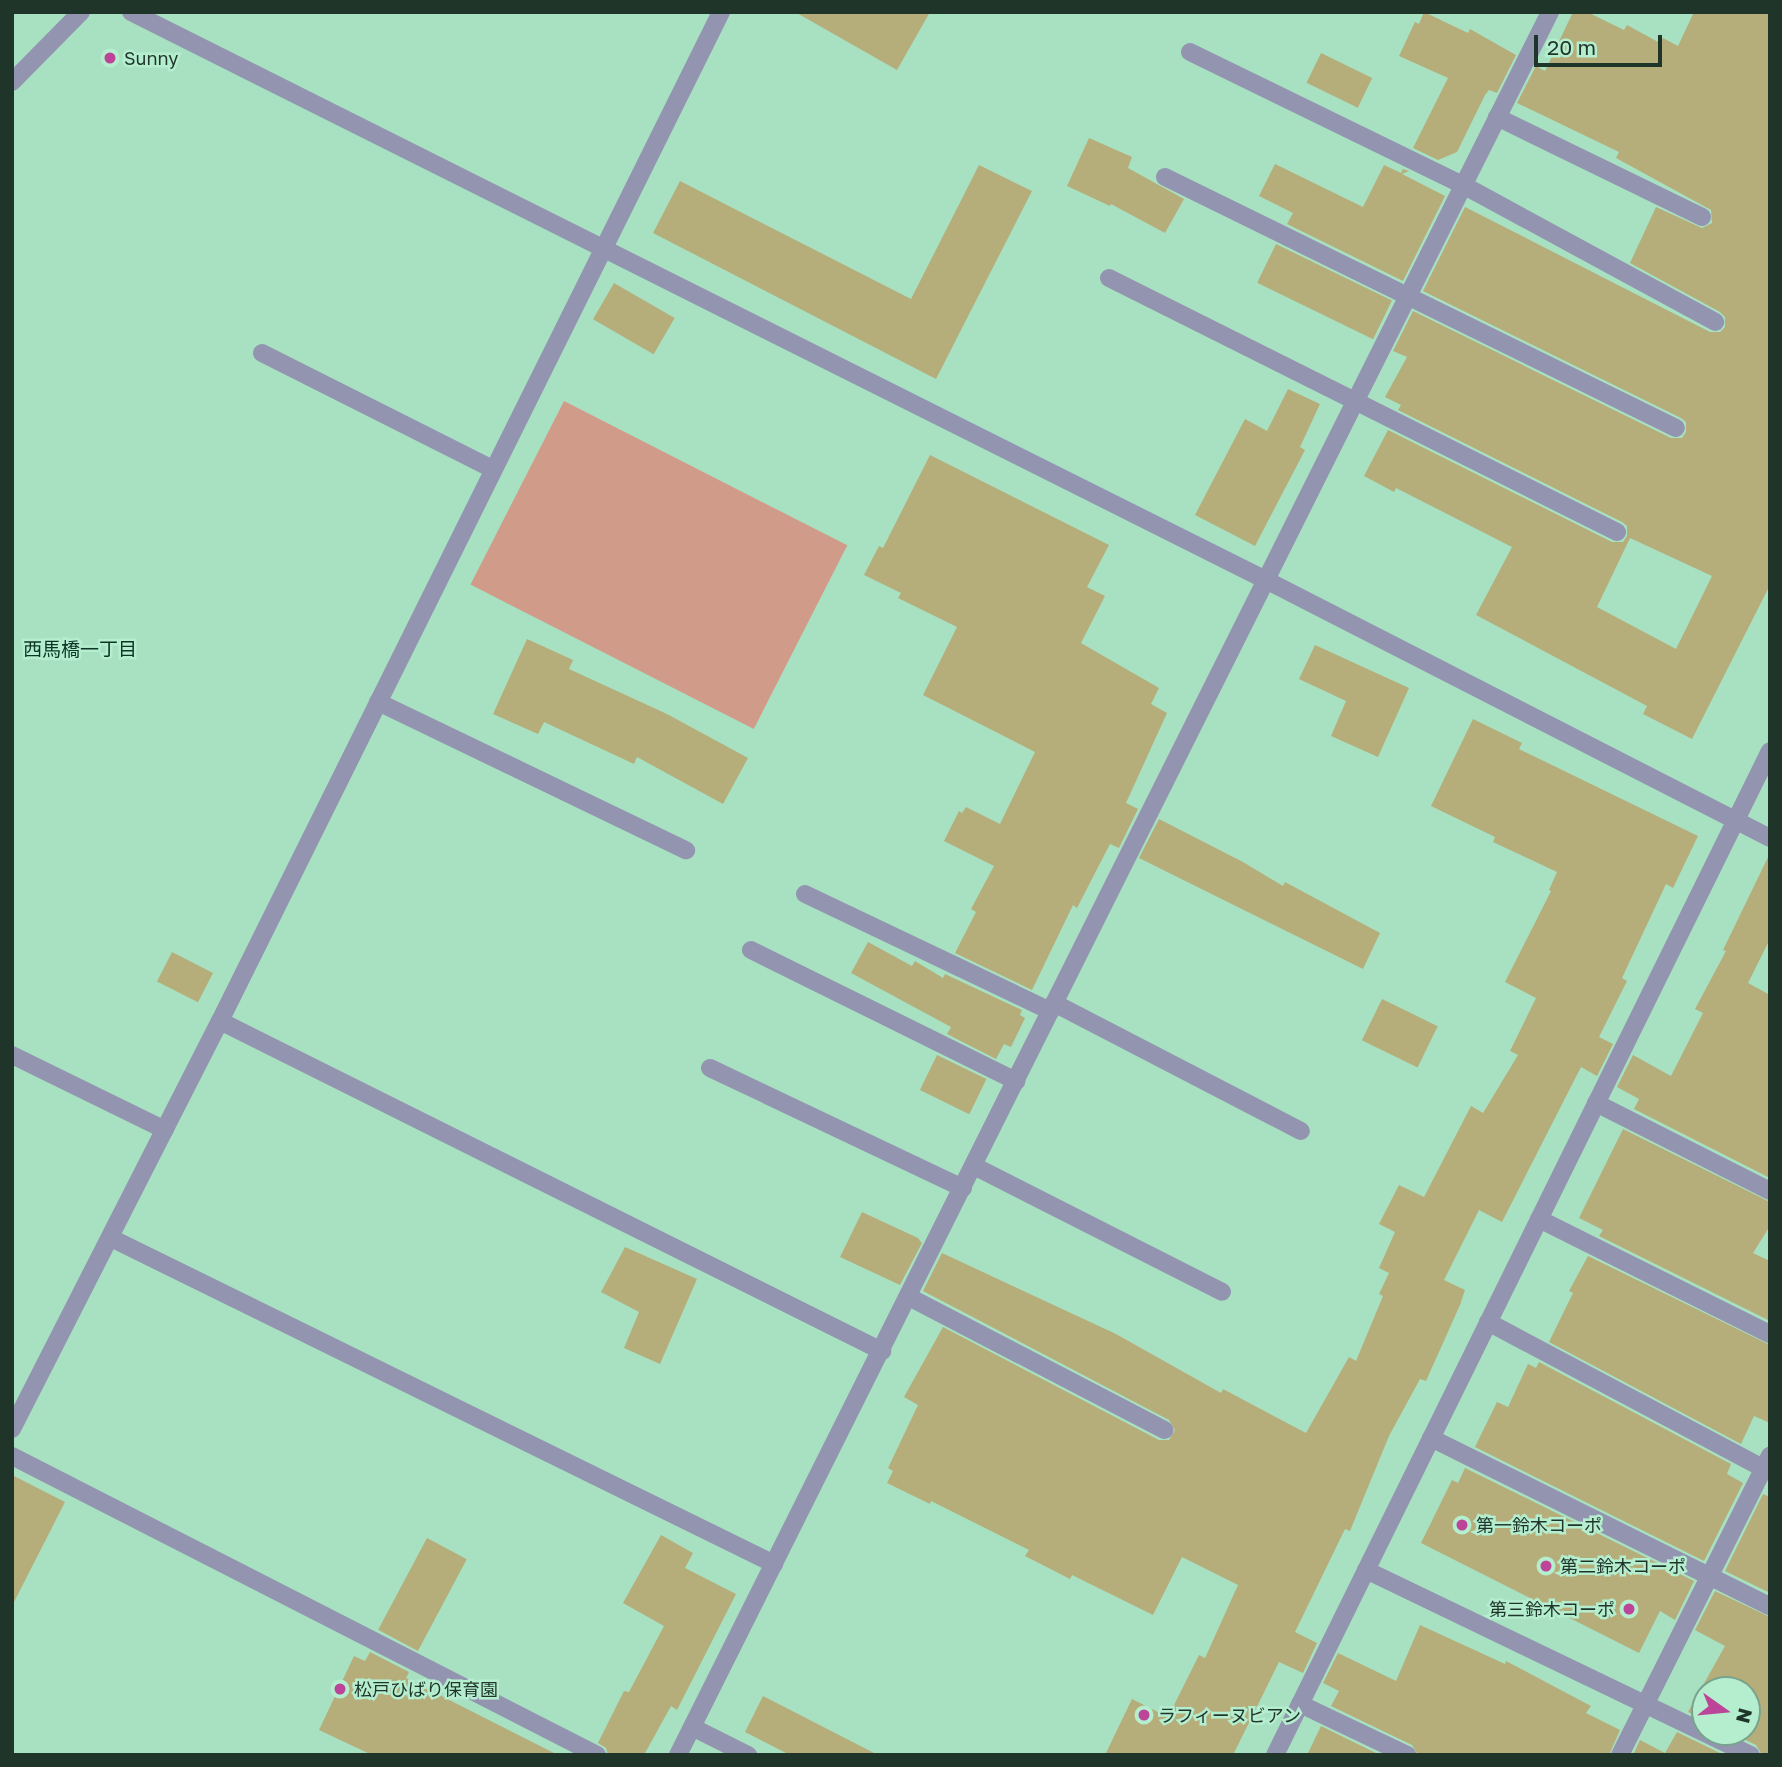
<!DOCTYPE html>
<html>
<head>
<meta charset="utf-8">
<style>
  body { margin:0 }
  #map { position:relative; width:1782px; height:1767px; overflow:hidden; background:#a8e0c2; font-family:"Golos Text","Noto Sans JP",sans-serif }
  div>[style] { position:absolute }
  .green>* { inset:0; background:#d09c89; transform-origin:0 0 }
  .building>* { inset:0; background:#b5ae7a; transform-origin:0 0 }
  .lane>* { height:18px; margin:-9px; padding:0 9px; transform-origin:9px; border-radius:9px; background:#9395b0 }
  .street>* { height:18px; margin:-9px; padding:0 9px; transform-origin:9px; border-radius:9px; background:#9395b0 }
  .dots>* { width:19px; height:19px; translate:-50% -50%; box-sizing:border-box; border:4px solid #b5edcf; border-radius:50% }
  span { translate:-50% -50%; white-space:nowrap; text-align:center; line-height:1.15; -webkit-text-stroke:5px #b5edcf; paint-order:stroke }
  .poi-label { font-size:18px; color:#1f352a }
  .left { translate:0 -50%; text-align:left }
  .right { translate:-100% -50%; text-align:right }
  .neighbourhood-label { font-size:19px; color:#0c3524 }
  .frame { position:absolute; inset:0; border:14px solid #1f352a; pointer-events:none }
  .north { position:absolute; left:1691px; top:1676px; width:70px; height:70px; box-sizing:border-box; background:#b5edcf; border:2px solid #79a38d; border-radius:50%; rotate:105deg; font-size:19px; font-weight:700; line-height:28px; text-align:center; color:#1f352a }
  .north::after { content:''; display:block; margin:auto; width:24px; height:32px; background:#bd4599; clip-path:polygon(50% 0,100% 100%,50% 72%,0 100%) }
  .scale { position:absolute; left:1534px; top:35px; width:128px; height:32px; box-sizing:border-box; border:4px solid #1f352a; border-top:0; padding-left:9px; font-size:21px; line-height:24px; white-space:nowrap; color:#1f352a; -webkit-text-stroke:5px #b5edcf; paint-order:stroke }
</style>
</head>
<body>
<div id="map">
  <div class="green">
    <div style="left:564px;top:401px;width:318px;height:206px;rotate:27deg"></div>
  </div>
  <div class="building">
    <div style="clip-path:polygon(795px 12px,930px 12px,897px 70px)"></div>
    <div style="clip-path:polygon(1424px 12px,1468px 33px,1470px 29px,1516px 55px,1497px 93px,1489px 90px,1485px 95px,1457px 152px,1438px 160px,1413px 148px,1448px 78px,1399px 56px,1415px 22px,1419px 24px)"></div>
    <div style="clip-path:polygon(evenodd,1573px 12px,1587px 12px,1624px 30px,1627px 25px,1660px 43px,1663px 38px,1678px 46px,1694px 12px,1770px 12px,1770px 585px,1692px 739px,1643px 714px,1647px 706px,1476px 615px,1512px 547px,1396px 488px,1394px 492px,1364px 476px,1388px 430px,1612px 542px,1623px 542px,1627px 536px,1627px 526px,1622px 522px,1398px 410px,1401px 405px,1385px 397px,1407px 357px,1393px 351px,1413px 311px,1671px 438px,1682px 438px,1686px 432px,1686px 422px,1681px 418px,1423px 291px,1465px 207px,1710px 332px,1720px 332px,1725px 327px,1725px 317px,1720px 312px,1630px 263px,1656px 207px,1702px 228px,1712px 223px,1711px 210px,1616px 158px,1619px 152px,1517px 103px,1536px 66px,1545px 71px,1573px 12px,1630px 538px,1712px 576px,1676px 649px,1597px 607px,1630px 538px)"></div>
    <div style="left:1321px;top:53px;width:57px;height:33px;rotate:26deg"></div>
    <div style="clip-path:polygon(1089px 138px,1132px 157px,1128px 168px,1184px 199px,1165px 233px,1111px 204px,1110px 206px,1067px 186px)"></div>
    <div style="clip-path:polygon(1275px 164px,1363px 207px,1384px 165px,1401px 173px,1403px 169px,1409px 171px,1402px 174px,1445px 196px,1403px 281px,1287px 224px,1293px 213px,1259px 196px)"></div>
    <div style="clip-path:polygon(979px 165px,1032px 191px,936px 379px,653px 233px,680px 181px,911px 299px)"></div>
    <div style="left:1276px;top:244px;width:129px;height:43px;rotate:26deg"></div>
    <div style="left:614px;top:283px;width:70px;height:42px;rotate:30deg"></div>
    <div style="clip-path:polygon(1288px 389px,1320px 404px,1300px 447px,1305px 450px,1255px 546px,1195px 515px,1245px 419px,1267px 431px)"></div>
    <div style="clip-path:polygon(930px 455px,1109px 545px,1087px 587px,1105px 596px,1081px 643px,1159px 688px,1151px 704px,1167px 713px,1126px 803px,1138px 809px,1119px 848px,1110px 844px,1077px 908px,1073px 905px,1032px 990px,955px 953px,976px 912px,971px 909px,994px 866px,944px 841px,959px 811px,962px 813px,966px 807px,1000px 824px,1035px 752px,923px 695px,957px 627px,898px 598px,901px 593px,864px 575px,879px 546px,883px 548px)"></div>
    <div style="clip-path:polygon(527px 639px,573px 660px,569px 669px,667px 714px,748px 758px,723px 804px,637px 757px,634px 764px,544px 722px,538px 734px,493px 714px)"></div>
    <div style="clip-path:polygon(1315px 645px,1409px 688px,1378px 757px,1331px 736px,1346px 701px,1299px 679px)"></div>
    <div style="clip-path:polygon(1473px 719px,1522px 743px,1519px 749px,1698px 836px,1673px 888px,1666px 884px,1622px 978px,1627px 981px,1599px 1037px,1613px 1044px,1597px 1076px,1581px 1067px,1502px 1222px,1479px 1210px,1444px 1280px,1465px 1290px,1460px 1305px,1426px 1381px,1420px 1379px,1389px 1436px,1350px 1531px,1345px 1529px,1295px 1632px,1317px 1643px,1303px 1673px,1279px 1662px,1233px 1755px,1105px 1755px,1132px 1699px,1168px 1717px,1199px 1655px,1205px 1658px,1238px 1585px,1182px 1557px,1153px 1615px,1072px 1575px,1070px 1579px,1025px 1556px,1029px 1550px,931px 1501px,930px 1504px,887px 1483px,893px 1471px,888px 1468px,918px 1405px,904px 1397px,943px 1327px,1159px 1440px,1169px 1440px,1175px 1430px,1169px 1420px,923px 1291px,942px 1253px,1116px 1334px,1221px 1393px,1223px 1389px,1306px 1433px,1349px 1357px,1356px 1361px,1383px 1296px,1379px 1294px,1389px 1273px,1379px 1268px,1395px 1232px,1379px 1224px,1399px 1185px,1424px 1197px,1471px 1106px,1483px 1113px,1518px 1055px,1510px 1051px,1536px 998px,1505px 982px,1551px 891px,1549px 890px,1557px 872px,1493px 842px,1495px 837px,1431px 806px)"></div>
    <div style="clip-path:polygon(1159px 819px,1243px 862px,1283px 886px,1285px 882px,1380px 933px,1363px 969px,1139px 858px)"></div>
    <div style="clip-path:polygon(1770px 853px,1770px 939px,1748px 983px,1770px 995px,1770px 1178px,1634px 1109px,1639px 1099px,1617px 1087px,1633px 1055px,1671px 1076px,1703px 1013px,1695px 1009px,1726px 951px,1723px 950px)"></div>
    <div style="clip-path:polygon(868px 942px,912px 966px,915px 961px,943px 978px,945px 974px,1022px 1010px,1020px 1015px,1025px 1018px,1011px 1047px,1004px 1044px,996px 1059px,947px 1034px,951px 1027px,851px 973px)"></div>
    <div style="left:172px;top:952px;width:46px;height:33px;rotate:27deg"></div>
    <div style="left:1382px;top:999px;width:62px;height:46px;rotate:26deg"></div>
    <div style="left:937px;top:1055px;width:55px;height:39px;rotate:26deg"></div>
    <div style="clip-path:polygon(1623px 1129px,1770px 1202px,1770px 1226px,1753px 1253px,1770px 1261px,1770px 1321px,1599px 1236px,1603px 1230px,1579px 1218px)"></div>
    <div style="clip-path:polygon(862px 1212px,918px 1238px,922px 1243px,900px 1285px,840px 1257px)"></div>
    <div style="clip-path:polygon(625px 1247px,697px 1279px,660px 1364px,624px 1348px,639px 1312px,601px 1292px)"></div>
    <div style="clip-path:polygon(1588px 1256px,1770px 1345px,1770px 1423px,1754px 1416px,1741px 1444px,1549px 1342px,1573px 1293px,1569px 1291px)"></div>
    <div style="clip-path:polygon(1539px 1362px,1731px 1464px,1727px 1474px,1743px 1483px,1704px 1561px,1475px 1447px,1497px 1402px,1508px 1407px,1528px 1364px,1536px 1368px)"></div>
    <div style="clip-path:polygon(1465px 1468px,1694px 1581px,1675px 1620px,1660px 1611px,1639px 1653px,1421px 1543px,1452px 1480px,1458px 1483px)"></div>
    <div style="clip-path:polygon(12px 1475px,65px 1502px,12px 1606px)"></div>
    <div style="clip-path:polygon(1763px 1494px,1770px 1497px,1770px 1593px,1725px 1571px)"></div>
    <div style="clip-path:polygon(661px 1535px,693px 1553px,685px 1568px,736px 1594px,677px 1710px,671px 1706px,644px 1755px,608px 1755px,606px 1748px,598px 1743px,624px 1691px,629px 1692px,664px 1626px,623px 1603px)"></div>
    <div style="left:427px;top:1538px;width:45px;height:104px;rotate:28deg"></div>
    <div style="clip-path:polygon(1715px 1591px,1770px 1617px,1770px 1755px,1762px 1755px,1756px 1745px,1729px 1732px,1747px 1732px,1747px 1690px,1705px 1690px,1705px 1720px,1688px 1712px,1725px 1646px,1695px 1630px)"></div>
    <div style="clip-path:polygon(1420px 1625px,1505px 1664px,1506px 1661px,1591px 1706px,1586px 1713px,1620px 1730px,1609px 1755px,1418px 1755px,1412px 1745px,1331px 1706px,1339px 1691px,1323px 1683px,1338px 1653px,1396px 1681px)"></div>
    <div style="clip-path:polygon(370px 1652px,409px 1672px,406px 1678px,558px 1755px,372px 1755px,319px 1730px,354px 1656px,365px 1661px)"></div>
    <div style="clip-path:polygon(763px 1696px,878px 1755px,790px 1755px,745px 1732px)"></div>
    <div style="clip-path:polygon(1321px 1726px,1380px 1755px,1307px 1755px)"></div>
    <div style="clip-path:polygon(1677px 1732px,1724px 1755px,1633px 1755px,1640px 1740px,1665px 1753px)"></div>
  </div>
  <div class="lane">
    <div style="left:1190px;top:52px;width:304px;rotate:26deg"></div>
    <div style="left:1463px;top:185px;width:287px;rotate:28.5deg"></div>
    <div style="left:1497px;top:117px;width:228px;rotate:26deg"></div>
    <div style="left:1165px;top:177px;width:569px;rotate:26.16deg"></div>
    <div style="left:1109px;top:278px;width:568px;rotate:26.57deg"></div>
    <div style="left:262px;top:353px;width:258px;rotate:26.7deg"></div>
    <div style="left:378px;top:702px;width:342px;rotate:25.7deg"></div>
    <div style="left:805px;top:894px;width:272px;rotate:25.5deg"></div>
    <div style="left:751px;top:950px;width:296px;rotate:26.3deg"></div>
    <div style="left:1054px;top:1003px;width:278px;rotate:27.4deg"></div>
    <div style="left:12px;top:1055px;width:170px;rotate:26.1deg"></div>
    <div style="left:710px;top:1068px;width:280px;rotate:25.4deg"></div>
    <div style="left:1596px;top:1103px;width:195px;rotate:26.8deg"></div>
    <div style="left:974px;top:1166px;width:278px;rotate:26.9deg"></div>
    <div style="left:1539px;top:1219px;width:258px;rotate:26.5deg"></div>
    <div style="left:111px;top:1238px;width:739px;rotate:26.18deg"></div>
    <div style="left:909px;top:1297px;width:288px;rotate:27.5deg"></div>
    <div style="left:1488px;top:1322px;width:319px;rotate:28deg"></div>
    <div style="left:1431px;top:1438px;width:378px;rotate:26.4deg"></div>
    <div style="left:1300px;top:1704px;width:119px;rotate:25.5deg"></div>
    <div style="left:692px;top:1727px;width:63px;rotate:26.6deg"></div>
  </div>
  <div class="street">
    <div style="left:131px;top:12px;width:1267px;rotate:26.59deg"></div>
    <div style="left:1264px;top:579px;width:568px;rotate:27.11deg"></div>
    <div style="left:12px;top:82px;width:98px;rotate:-45.4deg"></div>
    <div style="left:220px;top:1021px;width:740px;rotate:26.5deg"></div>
    <div style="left:12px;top:1429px;width:458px;rotate:-63deg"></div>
    <div style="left:220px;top:1021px;width:1127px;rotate:-63.59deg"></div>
    <div style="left:12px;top:1456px;width:657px;rotate:27.07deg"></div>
    <div style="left:1366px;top:1570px;width:427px;rotate:25.7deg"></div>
    <div style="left:678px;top:1755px;width:1949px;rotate:-63.42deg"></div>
    <div style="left:1275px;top:1755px;width:1119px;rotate:-63.76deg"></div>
    <div style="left:1620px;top:1755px;width:335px;rotate:-63.4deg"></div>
  </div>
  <div class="dots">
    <div style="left:110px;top:58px;background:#bd4599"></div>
    <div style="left:1462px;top:1525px;background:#bd4599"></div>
    <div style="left:1546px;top:1566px;background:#bd4599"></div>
    <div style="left:1629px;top:1609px;background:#bd4599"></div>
    <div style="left:340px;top:1689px;background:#bd4599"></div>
    <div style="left:1144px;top:1715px;background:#bd4599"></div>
  </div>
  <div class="poi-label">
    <span class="left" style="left:124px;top:58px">Sunny</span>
    <span class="left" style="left:1476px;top:1525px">第一鈴木コーポ</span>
    <span class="left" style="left:1560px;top:1566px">第二鈴木コーポ</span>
    <span class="right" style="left:1615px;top:1609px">第三鈴木コーポ</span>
    <span class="left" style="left:354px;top:1689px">松戸ひばり保育園</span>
    <span class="left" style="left:1158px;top:1715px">ラフィーヌビアン</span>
  </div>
  <div class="neighbourhood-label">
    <span style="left:80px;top:649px">西馬橋一丁目</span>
  </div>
  <div class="frame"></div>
  <div class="north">N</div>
  <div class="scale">20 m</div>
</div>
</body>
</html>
